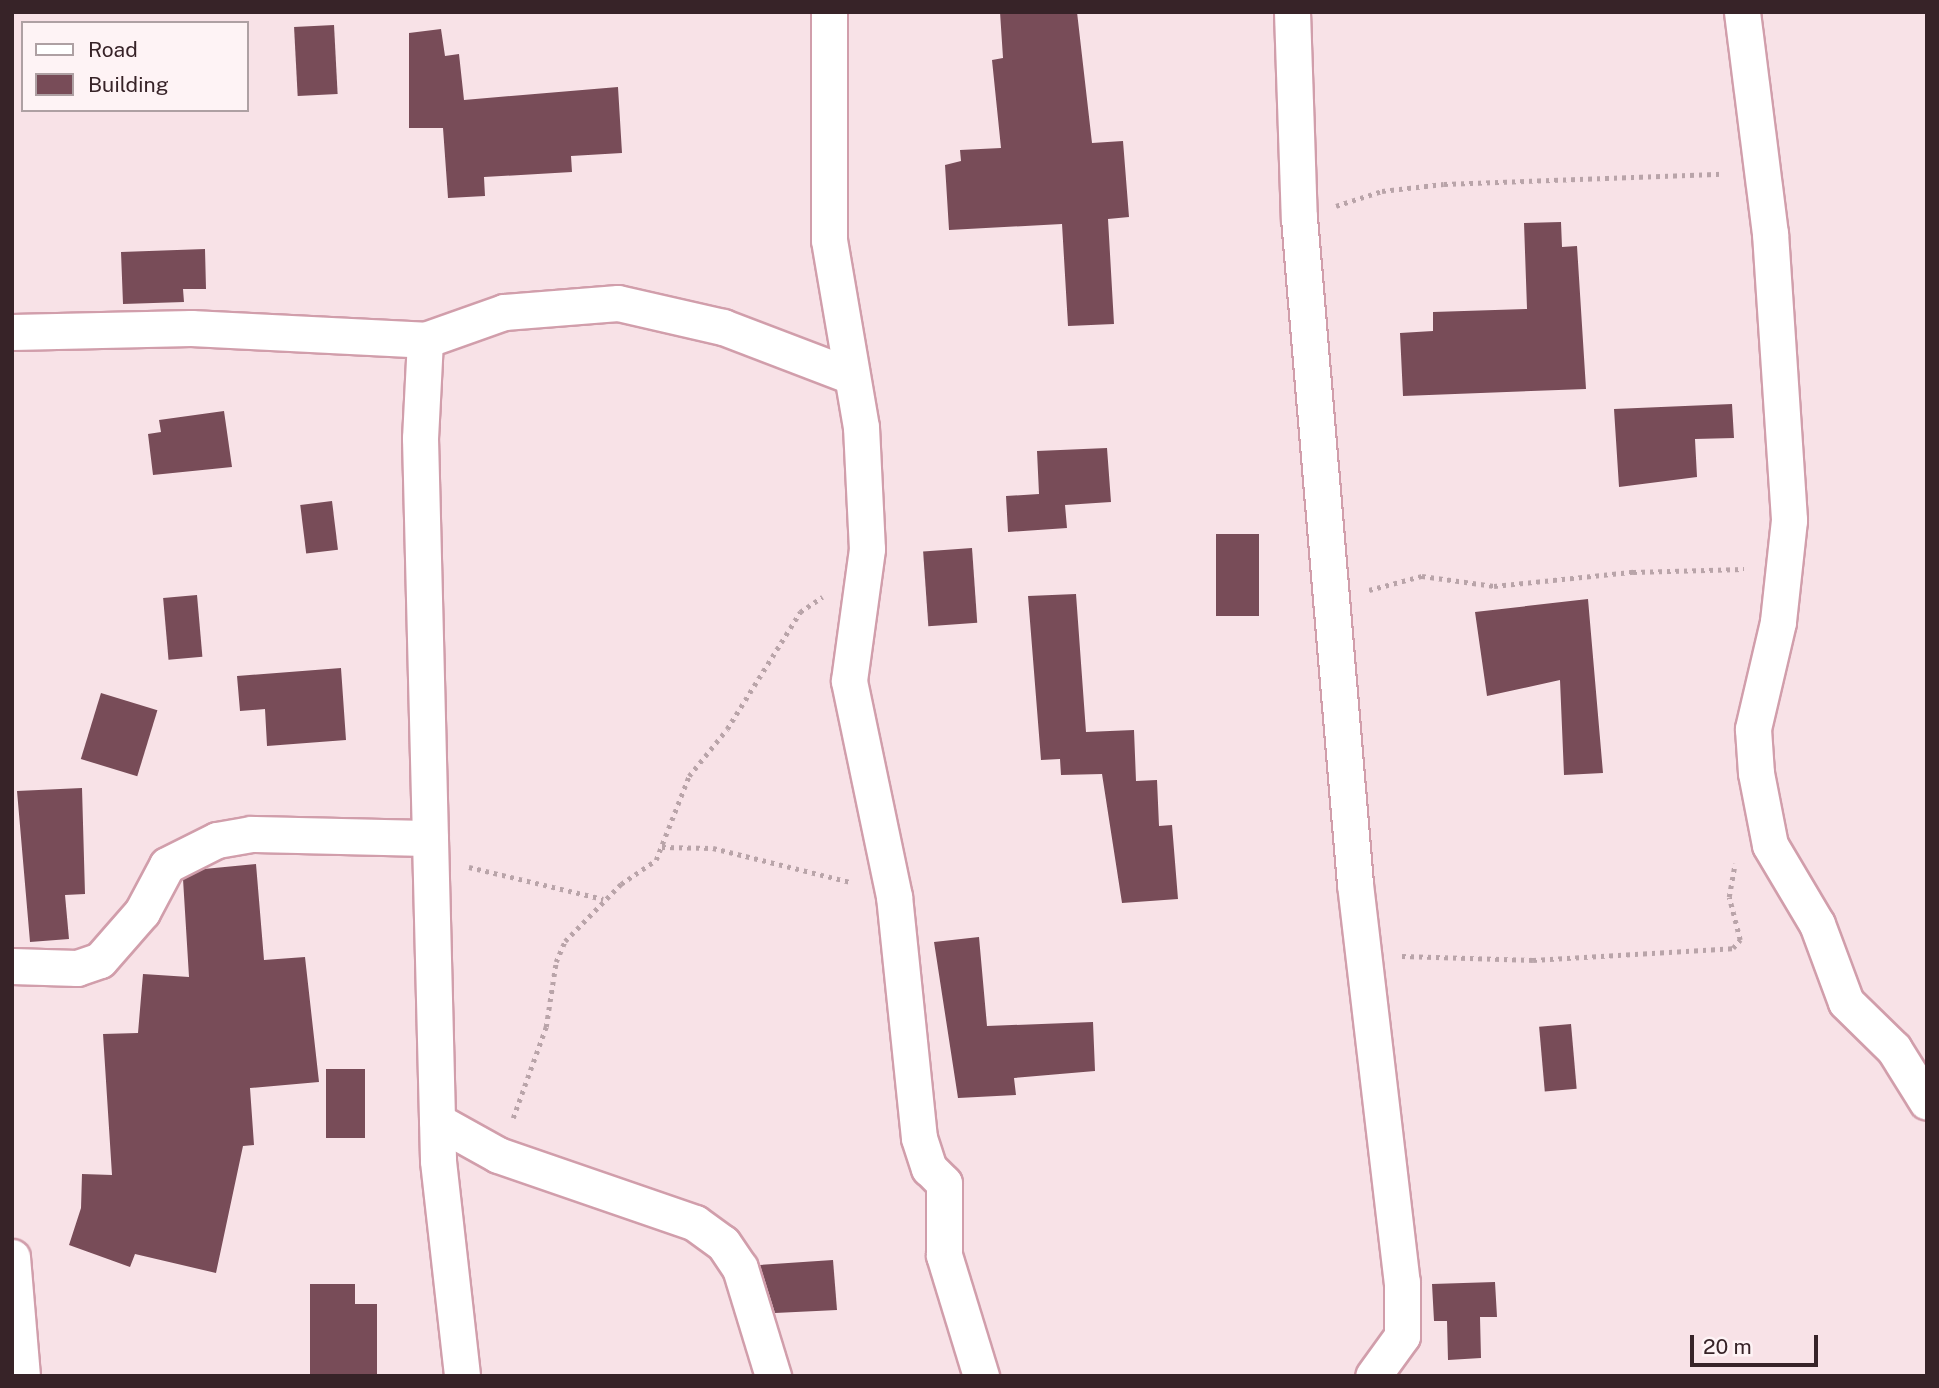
<!DOCTYPE html>
<html>
<head>
<meta charset="utf-8">
<style>
  body { margin:0 }
  #map { position:relative; width:1939px; height:1388px; overflow:hidden; background:#f8e2e7; font-family:"Public Sans",sans-serif }
  div>[style] { position:absolute }
  .building>* { inset:0; background:#784c58; transform-origin:0 0 }
  .path>* { height:4.5px; margin-top:-2.25px; transform-origin:0; background:repeating-linear-gradient(90deg,#b9a4a9 0 3.5px,transparent 0 8.5px) }
  .roads { filter:drop-shadow(2px 0 #d19eab) drop-shadow(-2px 0 #d19eab) drop-shadow(0 2px #d19eab) drop-shadow(0 -2px #d19eab) }
  .street>* { height:35px; margin:-17.5px; padding:0 17.5px; transform-origin:17.5px; border-radius:17.5px; background:#fff }
  span { translate:-50% -50%; white-space:nowrap; text-align:center; line-height:1.15; -webkit-text-stroke:7px #fef3f5; paint-order:stroke }
  .frame { position:absolute; inset:0; border:14px solid #372328; pointer-events:none }
  .legend { position:absolute; left:21px; top:21px; width:228px; height:91px; box-sizing:border-box; background:#fef3f5; border:2px solid #aea0a3; margin:0; padding:9px 12px; list-style:none; font-size:21px; color:#372328 }
  .legend li { display:flex; align-items:center; gap:14px; height:35px }
  .legend b { width:35px; border:2px solid #aea0a3 }
  .scale { position:absolute; left:1690px; top:1335px; width:128px; height:32px; box-sizing:border-box; border:4px solid #372328; border-top:0; padding-left:9px; font-size:21px; line-height:24px; white-space:nowrap; color:#372328; -webkit-text-stroke:5px #fef3f5; paint-order:stroke }
</style>
</head>
<body>
<div id="map">
  <div class="building">
    <div style="clip-path:polygon(1000px 12px,1077px 12px,1092px 143px,1123px 141px,1129px 217px,1108px 219px,1114px 324px,1068px 326px,1062px 224px,949px 230px,945px 165px,961px 161px,960px 150px,1001px 148px,992px 60px,1003px 58px)"></div>
    <div style="left:334px;top:25px;width:69px;height:40px;rotate:87deg"></div>
    <div style="clip-path:polygon(441px 29px,445px 56px,459px 54px,464px 100px,618px 87px,622px 153px,571px 156px,572px 172px,484px 177px,485px 196px,448px 198px,443px 128px,409px 128px,409px 33px)"></div>
    <div style="clip-path:polygon(1561px 222px,1562px 247px,1577px 246px,1586px 389px,1403px 396px,1400px 333px,1433px 331px,1433px 312px,1527px 309px,1524px 223px)"></div>
    <div style="clip-path:polygon(205px 249px,206px 289px,183px 289px,184px 302px,123px 304px,121px 252px)"></div>
    <div style="clip-path:polygon(1732px 404px,1734px 438px,1695px 439px,1697px 477px,1619px 487px,1614px 409px)"></div>
    <div style="clip-path:polygon(224px 411px,232px 467px,153px 475px,148px 434px,161px 432px,159px 420px)"></div>
    <div style="clip-path:polygon(1107px 448px,1111px 502px,1065px 505px,1067px 528px,1008px 532px,1006px 496px,1039px 494px,1037px 451px)"></div>
    <div style="left:332px;top:501px;width:49px;height:32px;rotate:83deg"></div>
    <div style="left:1216px;top:534px;width:43px;height:82px"></div>
    <div style="left:972px;top:548px;width:75px;height:49px;rotate:86deg"></div>
    <div style="clip-path:polygon(1076px 594px,1086px 732px,1134px 730px,1136px 781px,1157px 780px,1159px 826px,1172px 825px,1178px 899px,1122px 903px,1102px 774px,1061px 775px,1060px 759px,1041px 760px,1028px 596px)"></div>
    <div style="left:197px;top:595px;width:62px;height:34px;rotate:85deg"></div>
    <div style="clip-path:polygon(1588px 599px,1603px 773px,1564px 775px,1560px 680px,1487px 696px,1475px 612px)"></div>
    <div style="clip-path:polygon(341px 668px,346px 740px,267px 746px,265px 709px,240px 711px,237px 676px)"></div>
    <div style="left:101px;top:693px;width:59px;height:69px;rotate:17deg"></div>
    <div style="clip-path:polygon(82px 788px,85px 894px,65px 895px,69px 939px,30px 942px,17px 791px)"></div>
    <div style="clip-path:polygon(256px 864px,264px 960px,305px 957px,319px 1082px,250px 1088px,254px 1145px,243px 1146px,216px 1273px,135px 1254px,130px 1267px,69px 1245px,81px 1208px,82px 1174px,112px 1175px,103px 1034px,138px 1033px,143px 974px,189px 977px,183px 879px,204px 869px)"></div>
    <div style="clip-path:polygon(979px 937px,987px 1026px,1093px 1022px,1095px 1071px,1014px 1078px,1016px 1095px,958px 1098px,934px 942px)"></div>
    <div style="left:1571px;top:1024px;width:65px;height:32px;rotate:85deg"></div>
    <div style="left:326px;top:1069px;width:39px;height:69px"></div>
    <div style="clip-path:polygon(833px 1260px,837px 1310px,775px 1313px,760px 1265px)"></div>
    <div style="clip-path:polygon(1495px 1282px,1497px 1317px,1480px 1317px,1481px 1358px,1448px 1360px,1447px 1321px,1434px 1321px,1432px 1284px)"></div>
    <div style="clip-path:polygon(310px 1284px,355px 1284px,355px 1304px,377px 1304px,377px 1374px,310px 1374px)"></div>
  </div>
  <div class="path">
    <div style="left:1336px;top:206px;width:48px;rotate:-18.1deg"></div>
    <div style="left:1382px;top:191px;width:62px;rotate:-6.4deg"></div>
    <div style="left:1444px;top:184px;width:279px;rotate:-2.1deg"></div>
    <div style="left:1369px;top:590px;width:55px;rotate:-14.8deg"></div>
    <div style="left:1422px;top:576px;width:73px;rotate:7.9deg"></div>
    <div style="left:1494px;top:586px;width:140px;rotate:-5.8deg"></div>
    <div style="left:1633px;top:572px;width:111px;rotate:-1.5deg"></div>
    <div style="left:662px;top:847px;width:51px;rotate:1.1deg"></div>
    <div style="left:713px;top:848px;width:141px;rotate:13.9deg"></div>
    <div style="left:469px;top:867px;width:138px;rotate:13.4deg"></div>
    <div style="left:1402px;top:956px;width:131px;rotate:1.7deg"></div>
    <div style="left:1533px;top:960px;width:200px;rotate:-3.4deg"></div>
    <div style="left:1733px;top:948px;width:11px;rotate:-49deg"></div>
    <div style="left:1740px;top:940px;width:44px;rotate:-104.3deg"></div>
    <div style="left:1729px;top:897px;width:34px;rotate:-80deg"></div>
    <div style="left:513px;top:1118px;width:97px;rotate:-70.1deg"></div>
    <div style="left:546px;top:1027px;width:66px;rotate:-81.3deg"></div>
    <div style="left:556px;top:962px;width:23px;rotate:-67deg"></div>
    <div style="left:565px;top:941px;width:80px;rotate:-45.5deg"></div>
    <div style="left:621px;top:884px;width:42px;rotate:-34.4deg"></div>
    <div style="left:656px;top:860px;width:90px;rotate:-68.6deg"></div>
    <div style="left:689px;top:776px;width:60px;rotate:-51deg"></div>
    <div style="left:727px;top:729px;width:138px;rotate:-58deg"></div>
    <div style="left:800px;top:612px;width:27px;rotate:-34deg"></div>
  </div>
  <div class="roads">
    <div class="street">
      <div style="left:829px;top:12px;width:228px;rotate:90deg"></div>
      <div style="left:829px;top:240px;width:190px;rotate:80.3deg"></div>
      <div style="left:861px;top:427px;width:122px;rotate:87.2deg"></div>
      <div style="left:867px;top:549px;width:133px;rotate:97.8deg"></div>
      <div style="left:849px;top:681px;width:220px;rotate:78.2deg"></div>
      <div style="left:894px;top:896px;width:243px;rotate:84.1deg"></div>
      <div style="left:919px;top:1138px;width:32px;rotate:72deg"></div>
      <div style="left:929px;top:1168px;width:21px;rotate:45deg"></div>
      <div style="left:944px;top:1183px;width:72px;rotate:90deg"></div>
      <div style="left:944px;top:1255px;width:127px;rotate:73deg"></div>
      <div style="left:1292px;top:12px;width:206px;rotate:88.1deg"></div>
      <div style="left:1299px;top:218px;width:668px;rotate:85.19deg"></div>
      <div style="left:1355px;top:884px;width:401px;rotate:83.3deg"></div>
      <div style="left:1402px;top:1282px;width:54px;rotate:90deg"></div>
      <div style="left:1402px;top:1336px;width:49px;rotate:125.9deg"></div>
      <div style="left:1742px;top:12px;width:223px;rotate:82.8deg"></div>
      <div style="left:1770px;top:233px;width:288px;rotate:86.2deg"></div>
      <div style="left:1789px;top:520px;width:103px;rotate:96.2deg"></div>
      <div style="left:1778px;top:622px;width:110px;rotate:103.2deg"></div>
      <div style="left:1753px;top:729px;width:44px;rotate:86.1deg"></div>
      <div style="left:1756px;top:773px;width:73px;rotate:79deg"></div>
      <div style="left:1770px;top:845px;width:92px;rotate:59.3deg"></div>
      <div style="left:1817px;top:924px;width:83px;rotate:69.6deg"></div>
      <div style="left:1846px;top:1002px;width:67px;rotate:44.4deg"></div>
      <div style="left:1894px;top:1049px;width:62px;rotate:58.1deg"></div>
      <div style="left:12px;top:332px;width:179px;rotate:-1.3deg"></div>
      <div style="left:191px;top:328px;width:234px;rotate:2.9deg"></div>
      <div style="left:425px;top:340px;width:84px;rotate:-19.5deg"></div>
      <div style="left:504px;top:312px;width:114px;rotate:-4.5deg"></div>
      <div style="left:618px;top:303px;width:108px;rotate:12.9deg"></div>
      <div style="left:723px;top:327px;width:135px;rotate:20.9deg"></div>
      <div style="left:425px;top:340px;width:98px;rotate:92.9deg"></div>
      <div style="left:420px;top:438px;width:723px;rotate:88.57deg"></div>
      <div style="left:438px;top:1161px;width:216px;rotate:83.6deg"></div>
      <div style="left:12px;top:966px;width:65px;rotate:1.8deg"></div>
      <div style="left:77px;top:968px;width:24px;rotate:-19deg"></div>
      <div style="left:100px;top:960px;width:64px;rotate:-48.8deg"></div>
      <div style="left:142px;top:912px;width:53px;rotate:-62deg"></div>
      <div style="left:167px;top:865px;width:56px;rotate:-26.6deg"></div>
      <div style="left:217px;top:840px;width:35px;rotate:-10deg"></div>
      <div style="left:251px;top:834px;width:179px;rotate:1.3deg"></div>
      <div style="left:437px;top:1121px;width:70px;rotate:29.1deg"></div>
      <div style="left:498px;top:1155px;width:208px;rotate:19deg"></div>
      <div style="left:695px;top:1223px;width:34px;rotate:36deg"></div>
      <div style="left:723px;top:1243px;width:30px;rotate:56deg"></div>
      <div style="left:740px;top:1268px;width:113px;rotate:73deg"></div>
      <div style="left:12px;top:1257px;width:119px;rotate:85.2deg"></div>
    </div>
  </div>
  <div class="frame"></div>
  <ul class="legend">
  <li><b style="height:9px;background:#fff"></b>Road</li>
  <li><b style="height:19px;background:#784c58"></b>Building</li>
  </ul>
  <div class="scale">20 m</div>
</div>
</body>
</html>
